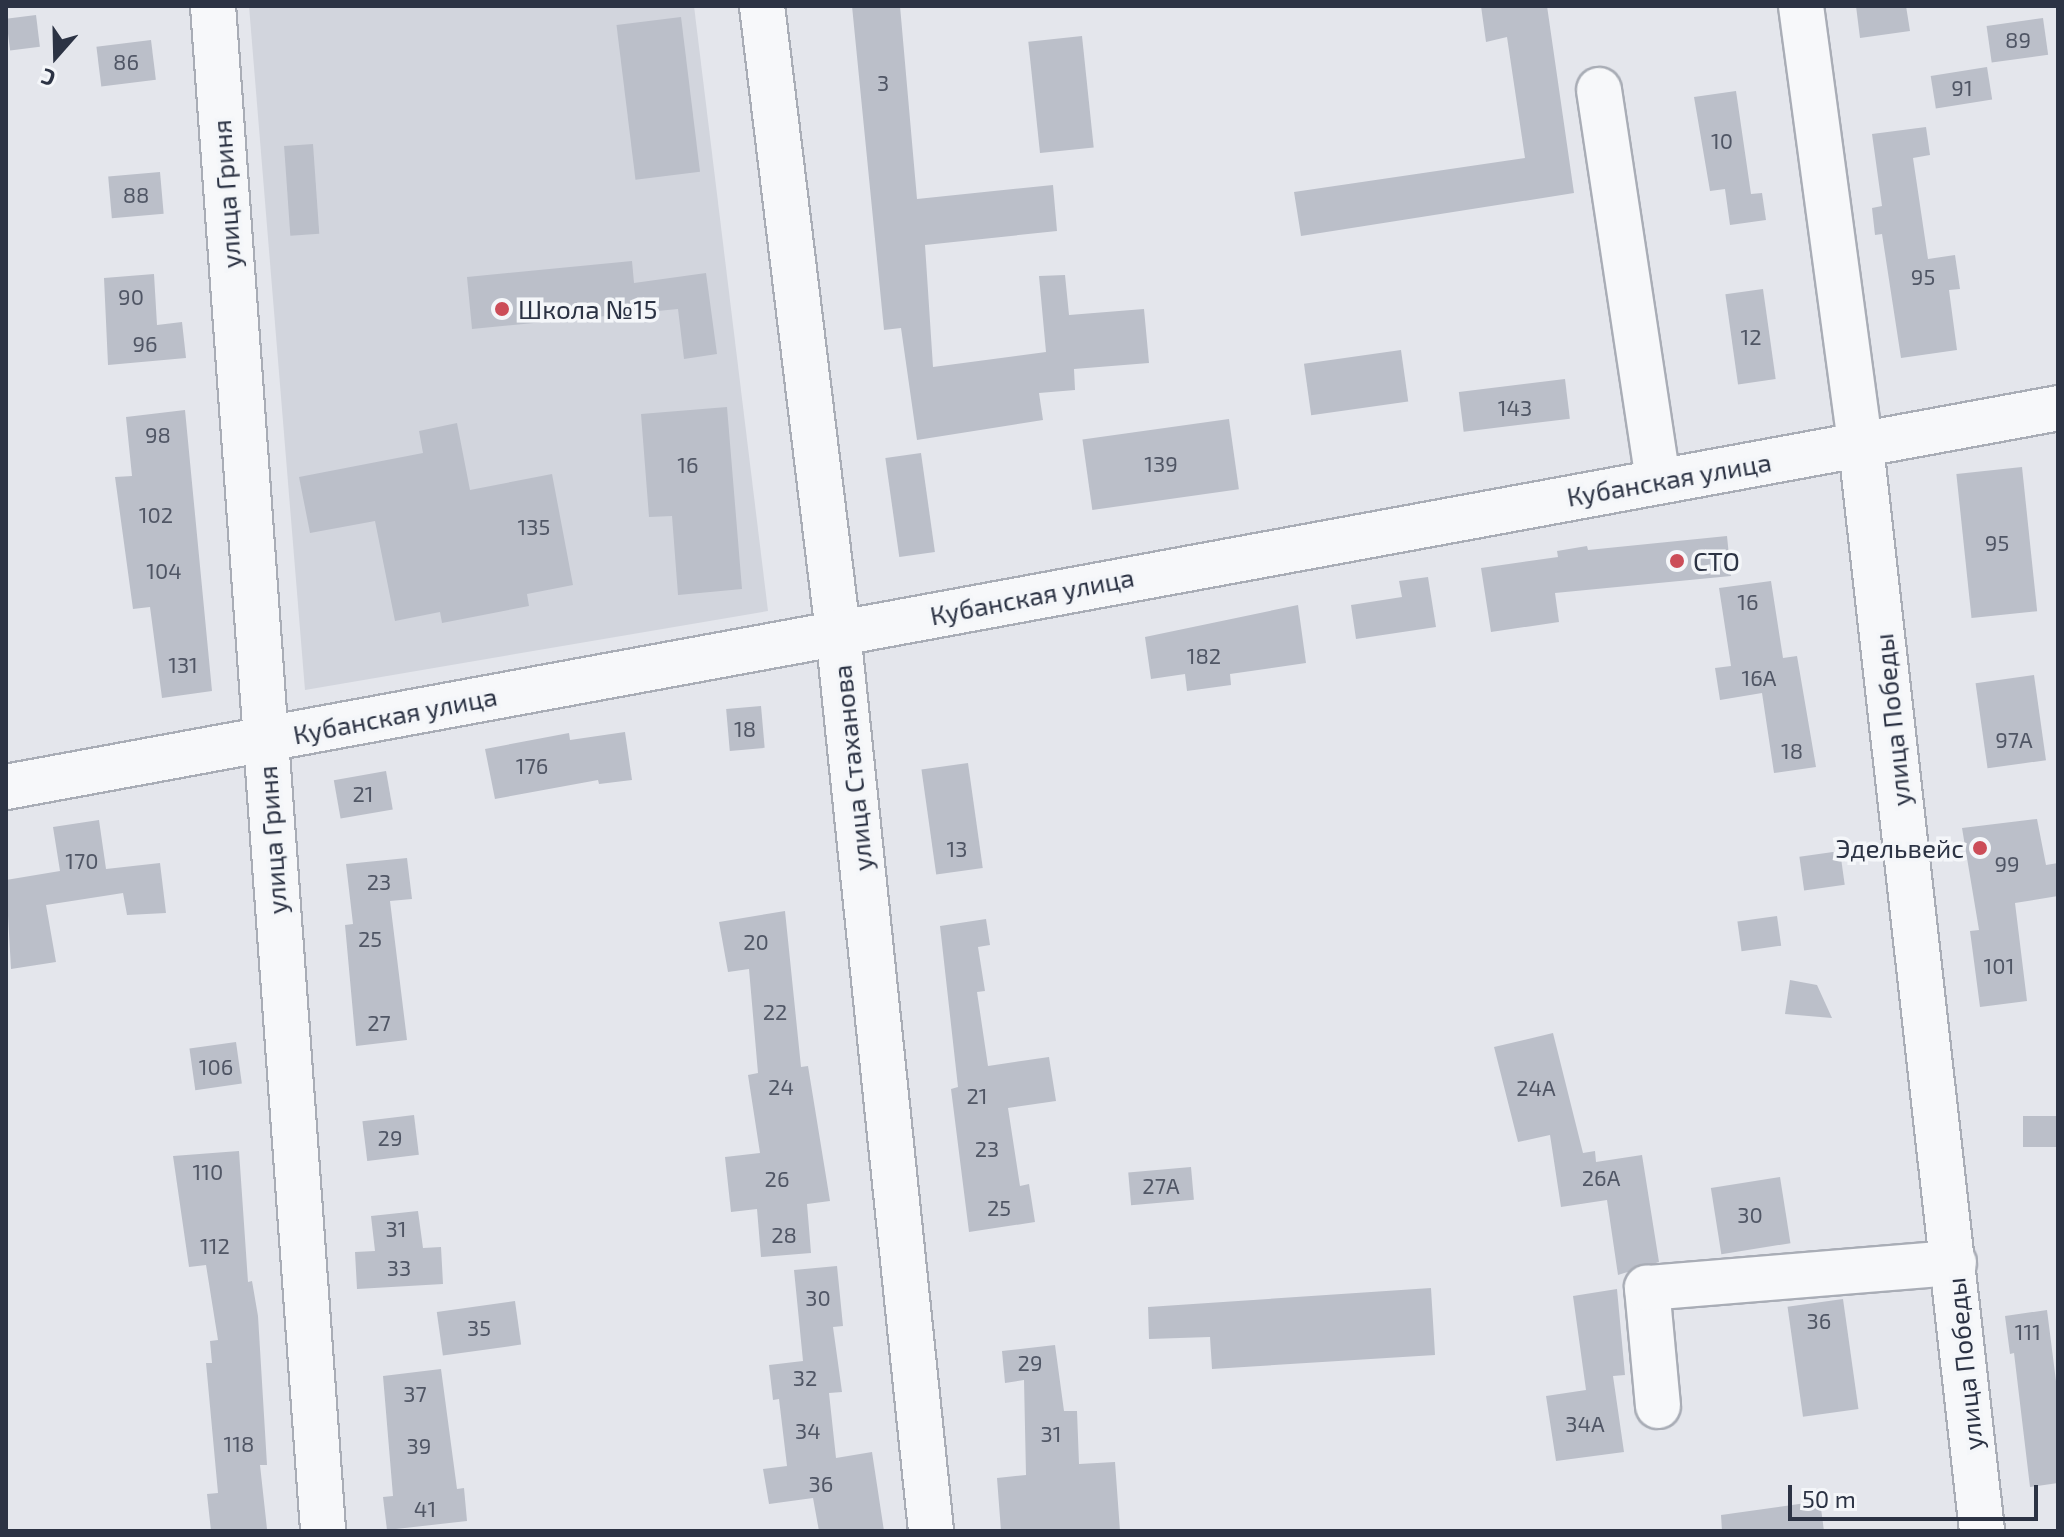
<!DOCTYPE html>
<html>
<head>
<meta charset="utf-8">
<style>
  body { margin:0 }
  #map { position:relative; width:2064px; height:1537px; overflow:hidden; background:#e4e6ec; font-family:"Exo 2",sans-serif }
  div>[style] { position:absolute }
  .built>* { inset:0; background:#d2d5dd }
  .building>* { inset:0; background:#bbbfc9; transform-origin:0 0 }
  .roads { filter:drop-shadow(2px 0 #a9adb6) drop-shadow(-2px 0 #a9adb6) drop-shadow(0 2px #a9adb6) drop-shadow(0 -2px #a9adb6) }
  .minor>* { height:44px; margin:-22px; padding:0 22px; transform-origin:22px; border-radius:22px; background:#f7f8fa }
  .dots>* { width:22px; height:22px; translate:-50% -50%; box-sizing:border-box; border:4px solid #f4f6f9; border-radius:50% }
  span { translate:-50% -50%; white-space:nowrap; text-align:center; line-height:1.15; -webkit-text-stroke:7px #f4f6f9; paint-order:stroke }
  .number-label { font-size:22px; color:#505665 }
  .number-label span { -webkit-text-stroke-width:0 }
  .street-label { font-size:26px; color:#2c3344 }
  .poi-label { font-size:26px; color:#2c3344 }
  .left { translate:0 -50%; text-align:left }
  .right { translate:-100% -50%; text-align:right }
  .frame { position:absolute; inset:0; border:8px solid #2c3344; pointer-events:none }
  .north { position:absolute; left:16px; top:16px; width:80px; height:80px; -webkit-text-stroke:6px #f4f6f9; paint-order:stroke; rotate:200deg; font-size:22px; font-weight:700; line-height:32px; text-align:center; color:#2c3344 }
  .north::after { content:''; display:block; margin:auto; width:28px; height:36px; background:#2c3344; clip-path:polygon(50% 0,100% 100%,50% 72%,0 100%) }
  .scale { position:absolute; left:1788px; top:1485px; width:250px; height:36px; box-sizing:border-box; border:4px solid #2c3344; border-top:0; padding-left:10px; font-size:24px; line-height:28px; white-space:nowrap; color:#2c3344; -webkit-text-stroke:6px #f4f6f9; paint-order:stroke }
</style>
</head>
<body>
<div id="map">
  <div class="built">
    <div style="clip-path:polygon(249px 6px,694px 6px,768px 611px,305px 690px)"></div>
  </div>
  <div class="building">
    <div style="clip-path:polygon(852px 6px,900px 6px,917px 199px,1053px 185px,1057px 231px,925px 245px,933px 367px,1046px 352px,1039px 276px,1065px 275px,1069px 315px,1144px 309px,1149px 363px,1074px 369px,1075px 390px,1039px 393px,1043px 420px,917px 440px,901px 328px,884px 330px)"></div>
    <div style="clip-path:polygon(1481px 6px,1547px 6px,1574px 193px,1301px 236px,1294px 192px,1525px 158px,1507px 37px,1486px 42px)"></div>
    <div style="clip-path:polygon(1856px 6px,1906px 6px,1910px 31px,1860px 38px)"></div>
    <div style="left:36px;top:15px;width:32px;height:30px;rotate:83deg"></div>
    <div style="left:681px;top:17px;width:156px;height:65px;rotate:83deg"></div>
    <div style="left:2043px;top:18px;width:37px;height:57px;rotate:82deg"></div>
    <div style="left:1082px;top:36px;width:112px;height:54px;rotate:84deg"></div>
    <div style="left:151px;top:40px;width:40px;height:55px;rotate:83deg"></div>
    <div style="left:1987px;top:67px;width:33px;height:57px;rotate:81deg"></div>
    <div style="clip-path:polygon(1736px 91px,1751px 194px,1762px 193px,1766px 220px,1730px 225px,1725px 189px,1710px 191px,1694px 97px)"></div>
    <div style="clip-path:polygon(1926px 127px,1930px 155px,1913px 158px,1928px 259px,1955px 255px,1960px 289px,1949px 290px,1957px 350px,1901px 358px,1882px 234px,1875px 235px,1872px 208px,1882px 206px,1872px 134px)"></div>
    <div style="left:313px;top:144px;width:90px;height:29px;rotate:86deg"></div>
    <div style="left:160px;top:172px;width:42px;height:52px;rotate:85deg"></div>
    <div style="clip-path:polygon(632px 261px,634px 283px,706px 273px,717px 354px,684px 359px,678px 309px,472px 329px,467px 277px)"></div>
    <div style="clip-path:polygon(154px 274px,157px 325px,182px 322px,186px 358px,108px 365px,104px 278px)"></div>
    <div style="left:1763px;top:289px;width:91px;height:38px;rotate:82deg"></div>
    <div style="left:1401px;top:350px;width:52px;height:98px;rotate:82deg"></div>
    <div style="left:1565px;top:379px;width:40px;height:107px;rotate:83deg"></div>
    <div style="clip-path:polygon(727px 407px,742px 589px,678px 595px,672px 516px,649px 517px,641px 414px)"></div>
    <div style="clip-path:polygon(185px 410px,212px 691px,162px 698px,150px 607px,133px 609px,115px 477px,132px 476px,126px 417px)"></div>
    <div style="left:1229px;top:419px;width:71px;height:148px;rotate:82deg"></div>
    <div style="clip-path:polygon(457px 423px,470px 490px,552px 474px,573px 585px,527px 594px,529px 606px,442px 623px,440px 612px,395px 621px,375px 521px,310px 533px,299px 477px,423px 453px,419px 431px)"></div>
    <div style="left:921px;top:453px;width:100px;height:36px;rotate:82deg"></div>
    <div style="left:2022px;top:467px;width:145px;height:66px;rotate:84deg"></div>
    <div style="clip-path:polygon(1727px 536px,1731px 576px,1555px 593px,1559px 622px,1491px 632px,1481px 568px,1558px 557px,1557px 551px,1587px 546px,1588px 550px)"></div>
    <div style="clip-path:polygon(1428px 577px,1436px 627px,1356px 639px,1351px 605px,1402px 597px,1399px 581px)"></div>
    <div style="clip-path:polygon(1771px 581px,1783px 658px,1797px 656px,1816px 767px,1774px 773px,1762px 693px,1720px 700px,1715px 668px,1731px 666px,1719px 588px)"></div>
    <div style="clip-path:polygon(1298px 605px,1306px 663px,1230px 674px,1231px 685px,1187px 691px,1185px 674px,1151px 679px,1145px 637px)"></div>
    <div style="left:2034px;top:675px;width:86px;height:59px;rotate:82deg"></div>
    <div style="left:761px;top:706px;width:42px;height:35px;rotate:85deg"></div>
    <div style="clip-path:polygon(625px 732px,632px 780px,599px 784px,598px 780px,495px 799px,485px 749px,569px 733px,570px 740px)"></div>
    <div style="left:968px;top:763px;width:106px;height:47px;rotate:82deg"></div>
    <div style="left:386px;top:771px;width:39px;height:53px;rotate:80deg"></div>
    <div style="clip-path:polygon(2037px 819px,2046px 865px,2058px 863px,2058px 896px,2015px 903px,2027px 1001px,1980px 1007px,1970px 931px,1979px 930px,1962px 828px)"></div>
    <div style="clip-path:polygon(99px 820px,106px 869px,160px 863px,166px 913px,127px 915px,123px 893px,46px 905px,56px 962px,11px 969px,6px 880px,60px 871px,53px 827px)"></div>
    <div style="left:1840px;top:851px;width:34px;height:41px;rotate:82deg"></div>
    <div style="clip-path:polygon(407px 858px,412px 899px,390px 901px,407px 1040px,356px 1046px,345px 925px,353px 924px,346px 864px)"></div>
    <div style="clip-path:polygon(785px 911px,801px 1067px,808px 1066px,830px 1201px,807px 1204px,811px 1253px,761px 1257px,757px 1209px,731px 1212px,725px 1157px,760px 1153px,748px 1075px,758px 1073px,749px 969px,728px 972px,719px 922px)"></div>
    <div style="left:1777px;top:916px;width:30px;height:40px;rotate:82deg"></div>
    <div style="clip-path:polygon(986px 919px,990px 945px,978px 947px,985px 991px,977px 992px,988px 1066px,1049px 1057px,1056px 1101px,1008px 1108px,1020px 1186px,1029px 1184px,1035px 1222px,969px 1232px,951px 1089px,958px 1087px,940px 926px)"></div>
    <div style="clip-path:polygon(1790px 980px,1817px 985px,1832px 1018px,1785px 1014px)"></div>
    <div style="clip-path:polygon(1553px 1033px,1583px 1153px,1595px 1151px,1596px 1162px,1642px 1155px,1659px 1262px,1618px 1275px,1607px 1200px,1561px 1207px,1550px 1135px,1518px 1142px,1494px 1047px)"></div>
    <div style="left:236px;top:1042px;width:42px;height:47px;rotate:82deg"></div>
    <div style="left:414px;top:1115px;width:40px;height:52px;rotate:83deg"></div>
    <div style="left:2058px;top:1116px;width:31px;height:35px;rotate:90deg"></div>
    <div style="clip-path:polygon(239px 1151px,248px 1282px,252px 1281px,258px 1316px,267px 1465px,260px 1465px,267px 1529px,211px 1531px,207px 1494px,218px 1493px,206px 1363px,212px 1363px,210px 1341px,218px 1340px,206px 1265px,189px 1267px,173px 1156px)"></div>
    <div style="left:1191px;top:1167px;width:33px;height:63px;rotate:85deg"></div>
    <div style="left:1780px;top:1177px;width:67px;height:70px;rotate:81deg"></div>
    <div style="clip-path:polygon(418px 1211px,423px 1248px,441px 1247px,443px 1284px,357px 1289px,355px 1252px,375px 1251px,371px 1216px)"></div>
    <div style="clip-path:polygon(837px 1266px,843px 1326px,833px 1327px,842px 1392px,829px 1393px,836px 1458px,872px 1452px,884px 1531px,819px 1531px,813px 1498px,769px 1504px,763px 1469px,787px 1466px,779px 1399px,773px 1400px,769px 1365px,803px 1361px,794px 1270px)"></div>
    <div style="clip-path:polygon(1431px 1288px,1435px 1355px,1212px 1369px,1210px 1337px,1149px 1339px,1148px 1307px)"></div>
    <div style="clip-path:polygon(1617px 1289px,1625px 1375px,1613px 1376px,1624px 1452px,1556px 1461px,1546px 1396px,1586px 1390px,1573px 1296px)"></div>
    <div style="left:1843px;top:1299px;width:111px;height:56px;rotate:82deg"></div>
    <div style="left:515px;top:1301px;width:44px;height:79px;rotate:82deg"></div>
    <div style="clip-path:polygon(2047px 1310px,2058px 1397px,2058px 1483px,2030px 1487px,2014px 1353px,2010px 1354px,2005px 1316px)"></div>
    <div style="clip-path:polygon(1055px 1345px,1064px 1411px,1077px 1411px,1079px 1464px,1115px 1462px,1120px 1531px,1001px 1531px,997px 1478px,1026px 1475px,1024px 1380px,1005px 1383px,1002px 1351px)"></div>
    <div style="clip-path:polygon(441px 1369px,457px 1489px,464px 1488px,467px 1521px,387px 1530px,383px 1497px,393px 1496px,383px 1376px)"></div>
    <div style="clip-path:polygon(1820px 1501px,1824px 1531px,1722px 1531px,1721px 1515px)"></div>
  </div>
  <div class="roads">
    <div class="minor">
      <div style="left:213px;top:6px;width:1529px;rotate:85.87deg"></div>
      <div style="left:762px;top:6px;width:631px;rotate:83.08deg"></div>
      <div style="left:838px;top:632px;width:904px;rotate:84.09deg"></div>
      <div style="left:1801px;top:6px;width:445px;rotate:82.3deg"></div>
      <div style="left:1861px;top:447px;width:1091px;rotate:83.63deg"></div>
      <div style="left:1599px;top:90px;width:393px;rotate:81.4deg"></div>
      <div style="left:6px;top:787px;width:2087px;rotate:-10.46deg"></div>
      <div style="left:1658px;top:1406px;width:119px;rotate:-95.3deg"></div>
      <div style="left:1647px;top:1288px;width:308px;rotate:-4.7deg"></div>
    </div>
  </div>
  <div class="dots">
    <div style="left:502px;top:309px;background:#cc4d58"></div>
    <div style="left:1677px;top:561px;background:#cc4d58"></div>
    <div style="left:1980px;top:848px;background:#cc4d58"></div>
  </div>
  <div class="number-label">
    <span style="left:2018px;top:40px">89</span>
    <span style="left:126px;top:62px">86</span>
    <span style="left:883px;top:83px">3</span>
    <span style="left:1962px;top:88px">91</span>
    <span style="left:1722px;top:141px">10</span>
    <span style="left:136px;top:195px">88</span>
    <span style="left:1923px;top:277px">95</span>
    <span style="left:131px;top:297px">90</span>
    <span style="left:1751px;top:337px">12</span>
    <span style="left:145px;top:344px">96</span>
    <span style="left:1515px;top:408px">143</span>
    <span style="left:158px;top:435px">98</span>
    <span style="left:1161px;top:464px">139</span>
    <span style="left:688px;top:465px">16</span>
    <span style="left:156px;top:515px">102</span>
    <span style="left:534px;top:527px">135</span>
    <span style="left:1997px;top:543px">95</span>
    <span style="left:164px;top:571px">104</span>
    <span style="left:1748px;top:602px">16</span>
    <span style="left:1204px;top:656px">182</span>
    <span style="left:183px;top:665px">131</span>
    <span style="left:1759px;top:678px">16А</span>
    <span style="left:745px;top:729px">18</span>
    <span style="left:2014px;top:740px">97А</span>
    <span style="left:1792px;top:751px">18</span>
    <span style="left:532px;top:766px">176</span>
    <span style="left:363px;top:794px">21</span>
    <span style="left:957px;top:849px">13</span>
    <span style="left:82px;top:861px">170</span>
    <span style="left:2007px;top:864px">99</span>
    <span style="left:379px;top:882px">23</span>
    <span style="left:370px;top:939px">25</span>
    <span style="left:756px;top:942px">20</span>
    <span style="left:1999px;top:966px">101</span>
    <span style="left:775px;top:1012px">22</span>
    <span style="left:379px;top:1023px">27</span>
    <span style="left:216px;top:1067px">106</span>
    <span style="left:781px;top:1087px">24</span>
    <span style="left:1536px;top:1088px">24А</span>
    <span style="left:977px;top:1096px">21</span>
    <span style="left:390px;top:1138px">29</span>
    <span style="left:987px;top:1149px">23</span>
    <span style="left:208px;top:1172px">110</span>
    <span style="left:1601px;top:1178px">26А</span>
    <span style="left:777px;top:1179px">26</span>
    <span style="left:1161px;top:1186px">27А</span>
    <span style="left:999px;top:1208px">25</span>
    <span style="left:1750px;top:1215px">30</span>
    <span style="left:396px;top:1229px">31</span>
    <span style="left:784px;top:1235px">28</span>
    <span style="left:215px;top:1246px">112</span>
    <span style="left:399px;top:1268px">33</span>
    <span style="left:818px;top:1298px">30</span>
    <span style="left:1819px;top:1321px">36</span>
    <span style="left:479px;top:1328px">35</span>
    <span style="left:2028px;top:1332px">111</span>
    <span style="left:1030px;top:1363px">29</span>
    <span style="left:805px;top:1378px">32</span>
    <span style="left:415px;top:1394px">37</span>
    <span style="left:1585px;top:1424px">34А</span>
    <span style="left:808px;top:1431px">34</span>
    <span style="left:1051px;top:1434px">31</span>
    <span style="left:239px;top:1444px">118</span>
    <span style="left:419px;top:1446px">39</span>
    <span style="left:821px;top:1484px">36</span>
    <span style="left:425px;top:1509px">41</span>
  </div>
  <div class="street-label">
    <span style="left:226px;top:194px;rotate:-94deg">улица Гриня</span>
    <span style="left:1669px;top:479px;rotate:-10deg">Кубанская улица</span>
    <span style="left:1032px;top:596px;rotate:-11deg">Кубанская улица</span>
    <span style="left:395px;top:715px;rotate:-11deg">Кубанская улица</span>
    <span style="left:1892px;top:720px;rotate:-96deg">улица Победы</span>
    <span style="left:852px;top:768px;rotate:-96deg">улица Стаханова</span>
    <span style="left:272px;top:840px;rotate:-94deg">улица Гриня</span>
    <span style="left:1964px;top:1364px;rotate:-96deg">улица Победы</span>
  </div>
  <div class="poi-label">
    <span class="left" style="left:518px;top:309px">Школа №15</span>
    <span class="left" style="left:1693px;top:561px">СТО</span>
    <span class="right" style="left:1964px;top:848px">Эдельвейс</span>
  </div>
  <div class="frame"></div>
  <div class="north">С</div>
  <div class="scale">50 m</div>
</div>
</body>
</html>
